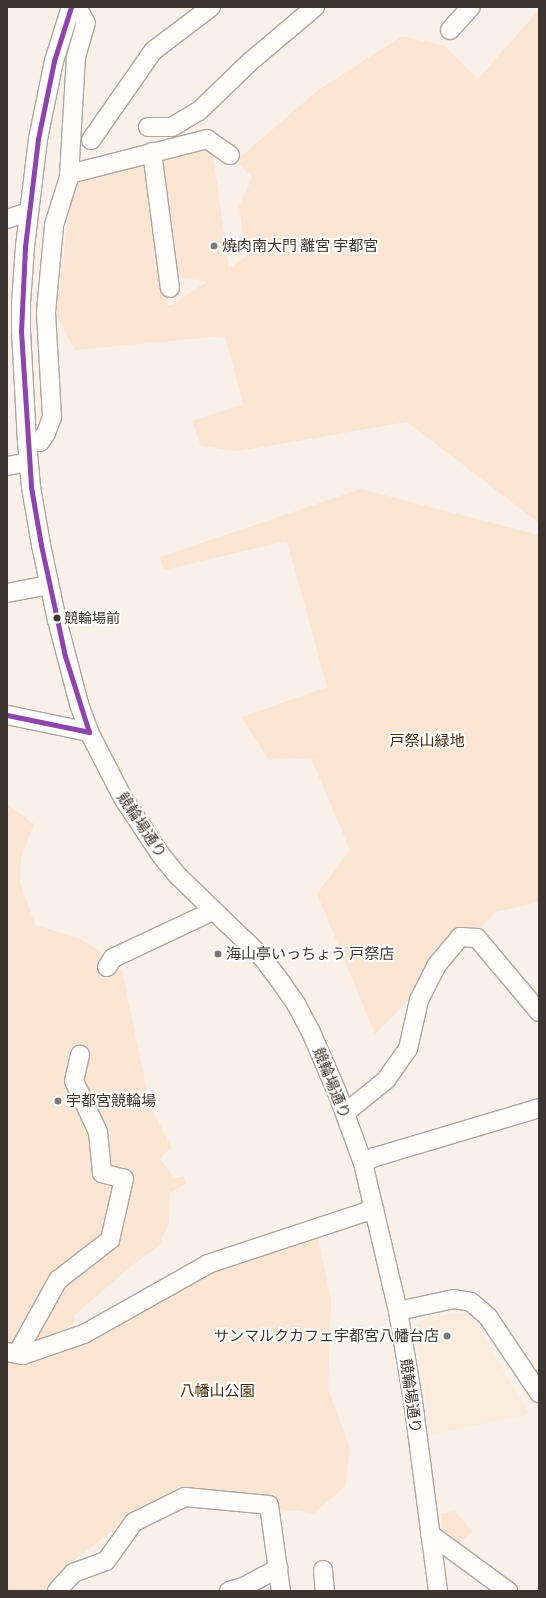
<!DOCTYPE html>
<html>
<head>
<meta charset="utf-8">
<style>
  body { margin:0 }
  #map { position:relative; width:546px; height:1598px; overflow:hidden; background:#f8f0e9; font-family:"PT Sans Narrow","Noto Sans JP",sans-serif }
  div>[style] { position:absolute }
  .built>* { inset:0; background:#fbebdc }
  .green>* { inset:0; background:#fae5d2 }
  .roads { filter:drop-shadow(1px 0 #aea7a1) drop-shadow(-1px 0 #aea7a1) drop-shadow(0 1px #aea7a1) drop-shadow(0 -1px #aea7a1) }
  .minor>* { height:18px; margin:-9px; padding:0 9px; transform-origin:9px; border-radius:9px; background:#fefdfc }
  .bus-1>* { height:5px; margin:-2.5px; padding:0 2.5px; transform-origin:2.5px; border-radius:2.5px; background:#8e44ad }
  .dots>* { width:11px; height:11px; translate:-50% -50%; box-sizing:border-box; border:2px solid #fff; border-radius:50% }
  span { translate:-50% -50%; white-space:nowrap; text-align:center; line-height:1.15; -webkit-text-stroke:4px #fff; paint-order:stroke }
  .bus-label { font-size:14px; color:#3d3630 }
  .left { translate:0 -50%; text-align:left }
  .poi-label { font-size:15px; color:#3d3630 }
  .right { translate:-100% -50%; text-align:right }
  .park-label { font-size:15px; color:#472600 }
  .street-label { font-size:15px; color:#3d3630 }
  .frame { position:absolute; inset:0; border:8px solid #3d3630; pointer-events:none }
</style>
</head>
<body>
<div id="map">
  <div class="built">
    <div style="clip-path:polygon(453px 1313px,463px 1313px,473px 1319px,529px 1414px,431px 1435px,416px 1328px,420px 1321px)"></div>
  </div>
  <div class="green">
    <div style="clip-path:polygon(539px 10px,539px 523px,407px 422px,239px 451px,201px 446px,192px 421px,243px 404px,225px 336px,75px 350px,56px 315px,72px 190px,81px 178px,145px 162px,168px 305px,172px 305px,208px 281px,180px 278px,161px 159px,208px 144px,212px 149px,229px 268px,246px 256px,239px 206px,252px 178px,237px 160px,317px 91px,402px 36px,445px 46px,478px 79px)"></div>
    <div style="clip-path:polygon(361px 489px,539px 535px,539px 902px,496px 912px,375px 1034px,317px 894px,350px 850px,311px 758px,268px 760px,242px 717px,327px 687px,287px 541px,164px 570px,160px 557px)"></div>
    <div style="clip-path:polygon(7px 804px,34px 824px,21px 858px,20px 882px,35px 925px,78px 938px,100px 951px,106px 965px,122px 970px,150px 1105px,171px 1147px,160px 1159px,174px 1178px,183px 1176px,187px 1183px,170px 1193px,169px 1222px,159px 1246px,131px 1266px,75px 1315px,71px 1333px,206px 1269px,318px 1237px,331px 1301px,328px 1389px,350px 1448px,345px 1487px,314px 1513px,169px 1497px,113px 1530px,76px 1559px,46px 1591px,7px 1591px)"></div>
    <div style="clip-path:polygon(455px 1511px,472px 1531px,459px 1545px,443px 1532px,441px 1514px)"></div>
  </div>
  <div class="roads">
    <div class="minor">
      <div style="left:71px;top:7px;width:57px;rotate:107.5deg"></div>
      <div style="left:54px;top:61px;width:80px;rotate:101.6deg"></div>
      <div style="left:38px;top:139px;width:109px;rotate:96.9deg"></div>
      <div style="left:25px;top:247px;width:56px;rotate:94.1deg"></div>
      <div style="left:21px;top:303px;width:28px;rotate:90deg"></div>
      <div style="left:21px;top:331px;width:111px;rotate:86.9deg"></div>
      <div style="left:27px;top:442px;width:45px;rotate:84.9deg"></div>
      <div style="left:31px;top:487px;width:59px;rotate:80.2deg"></div>
      <div style="left:41px;top:545px;width:77px;rotate:78deg"></div>
      <div style="left:57px;top:620px;width:87px;rotate:75.3deg"></div>
      <div style="left:79px;top:704px;width:30px;rotate:70deg"></div>
      <div style="left:89px;top:732px;width:74px;rotate:62.7deg"></div>
      <div style="left:123px;top:798px;width:67px;rotate:56.5deg"></div>
      <div style="left:160px;top:854px;width:28px;rotate:51deg"></div>
      <div style="left:178px;top:876px;width:117px;rotate:44deg"></div>
      <div style="left:262px;top:957px;width:26px;rotate:53deg"></div>
      <div style="left:278px;top:978px;width:32px;rotate:55deg"></div>
      <div style="left:296px;top:1004px;width:30px;rotate:62deg"></div>
      <div style="left:310px;top:1030px;width:68px;rotate:66.5deg"></div>
      <div style="left:337px;top:1092px;width:76px;rotate:69.9deg"></div>
      <div style="left:363px;top:1163px;width:152px;rotate:76.7deg"></div>
      <div style="left:398px;top:1311px;width:91px;rotate:80.5deg"></div>
      <div style="left:413px;top:1401px;width:192px;rotate:82.5deg"></div>
      <div style="left:450px;top:30px;width:31px;rotate:-48deg"></div>
      <div style="left:148px;top:127px;width:24px"></div>
      <div style="left:172px;top:127px;width:31px;rotate:-31deg"></div>
      <div style="left:199px;top:111px;width:72px;rotate:-43.9deg"></div>
      <div style="left:251px;top:61px;width:84px;rotate:-40.2deg"></div>
      <div style="left:91px;top:140px;width:108px;rotate:-55.1deg"></div>
      <div style="left:153px;top:51px;width:73px;rotate:-37.2deg"></div>
      <div style="left:152px;top:152px;width:137px;rotate:82.5deg"></div>
      <div style="left:69px;top:174px;width:142px;rotate:-14.2deg"></div>
      <div style="left:207px;top:139px;width:28px;rotate:35deg"></div>
      <div style="left:7px;top:219px;width:23px;rotate:-18deg"></div>
      <div style="left:27px;top:442px;width:13px"></div>
      <div style="left:40px;top:442px;width:11px;rotate:-56deg"></div>
      <div style="left:46px;top:433px;width:17px;rotate:-69deg"></div>
      <div style="left:52px;top:417px;width:105px;rotate:-93.3deg"></div>
      <div style="left:46px;top:312px;width:87px;rotate:-84.7deg"></div>
      <div style="left:54px;top:225px;width:50px;rotate:-72.6deg"></div>
      <div style="left:69px;top:177px;width:120px;rotate:-86.7deg"></div>
      <div style="left:76px;top:57px;width:35px;rotate:-74deg"></div>
      <div style="left:86px;top:23px;width:18px;rotate:-119deg"></div>
      <div style="left:7px;top:466px;width:22px;rotate:-10deg"></div>
      <div style="left:7px;top:593px;width:43px;rotate:-10.8deg"></div>
      <div style="left:7px;top:715px;width:84px;rotate:11.7deg"></div>
      <div style="left:107px;top:967px;width:11px;rotate:-56deg"></div>
      <div style="left:113px;top:958px;width:110px;rotate:-25.2deg"></div>
      <div style="left:345px;top:1113px;width:53px;rotate:-38.8deg"></div>
      <div style="left:386px;top:1080px;width:38px;rotate:-55deg"></div>
      <div style="left:408px;top:1049px;width:50px;rotate:-77.3deg"></div>
      <div style="left:419px;top:1000px;width:38px;rotate:-63deg"></div>
      <div style="left:436px;top:966px;width:38px;rotate:-50deg"></div>
      <div style="left:460px;top:937px;width:17px;rotate:3deg"></div>
      <div style="left:477px;top:938px;width:97px;rotate:50deg"></div>
      <div style="left:363px;top:1163px;width:13px;rotate:-27deg"></div>
      <div style="left:375px;top:1157px;width:171px;rotate:-16.6deg"></div>
      <div style="left:398px;top:1311px;width:57px;rotate:-12.1deg"></div>
      <div style="left:454px;top:1299px;width:17px;rotate:10deg"></div>
      <div style="left:471px;top:1302px;width:23px;rotate:41deg"></div>
      <div style="left:488px;top:1317px;width:92px;rotate:56.1deg"></div>
      <div style="left:7px;top:1352px;width:16px;rotate:11deg"></div>
      <div style="left:23px;top:1355px;width:65px;rotate:-19deg"></div>
      <div style="left:84px;top:1334px;width:142px;rotate:-29.4deg"></div>
      <div style="left:208px;top:1264px;width:175px;rotate:-18.3deg"></div>
      <div style="left:17px;top:1354px;width:85px;rotate:-61deg"></div>
      <div style="left:58px;top:1280px;width:66px;rotate:-37.6deg"></div>
      <div style="left:110px;top:1240px;width:63px;rotate:-77.1deg"></div>
      <div style="left:124px;top:1179px;width:23px;rotate:-165deg"></div>
      <div style="left:102px;top:1173px;width:41px;rotate:-95.6deg"></div>
      <div style="left:98px;top:1132px;width:56px;rotate:-115.2deg"></div>
      <div style="left:74px;top:1081px;width:27px;rotate:-77deg"></div>
      <div style="left:430px;top:1534px;width:97px;rotate:36.2deg"></div>
      <div style="left:323px;top:1570px;width:21px;rotate:85deg"></div>
      <div style="left:57px;top:1591px;width:24px;rotate:-48deg"></div>
      <div style="left:73px;top:1573px;width:35px;rotate:-20deg"></div>
      <div style="left:106px;top:1561px;width:48px;rotate:-54.3deg"></div>
      <div style="left:134px;top:1522px;width:57px;rotate:-26.1deg"></div>
      <div style="left:185px;top:1497px;width:84px;rotate:5.4deg"></div>
      <div style="left:269px;top:1505px;width:87px;rotate:82.1deg"></div>
      <div style="left:229px;top:1591px;width:17px;rotate:-17deg"></div>
      <div style="left:245px;top:1586px;width:38px;rotate:-28deg"></div>
    </div>
  </div>
  <div class="bus-1">
    <div style="left:71px;top:7px;width:57px;rotate:107.5deg"></div>
    <div style="left:54px;top:61px;width:80px;rotate:101.6deg"></div>
    <div style="left:38px;top:139px;width:109px;rotate:96.9deg"></div>
    <div style="left:25px;top:247px;width:84px;rotate:92.7deg"></div>
    <div style="left:21px;top:331px;width:156px;rotate:86.3deg"></div>
    <div style="left:31px;top:487px;width:59px;rotate:80.2deg"></div>
    <div style="left:41px;top:545px;width:114px;rotate:77.8deg"></div>
    <div style="left:65px;top:656px;width:80px;rotate:72.5deg"></div>
    <div style="left:7px;top:715px;width:84px;rotate:11.7deg"></div>
  </div>
  <div class="dots">
    <div style="left:214px;top:246px;background:#7e7771"></div>
    <div style="left:57px;top:618px;background:#3d3630"></div>
    <div style="left:218px;top:954px;background:#7e7771"></div>
    <div style="left:58px;top:1101px;background:#7e7771"></div>
    <div style="left:447px;top:1336px;background:#7e7771"></div>
  </div>
  <div class="bus-label">
    <span class="left" style="left:64px;top:618px">競輪場前</span>
  </div>
  <div class="poi-label">
    <span class="left" style="left:222px;top:246px">焼肉南大門 離宮 宇都宮</span>
    <span class="left" style="left:226px;top:954px">海山亭いっちょう 戸祭店</span>
    <span class="left" style="left:66px;top:1101px">宇都宮競輪場</span>
    <span class="right" style="left:439px;top:1336px">サンマルクカフェ宇都宮八幡台店</span>
  </div>
  <div class="park-label">
    <span style="left:427px;top:741px">戸祭山緑地</span>
    <span style="left:217px;top:1391px">八幡山公園</span>
  </div>
  <div class="street-label">
    <span style="left:142px;top:825px;rotate:56deg">競輪場通り</span>
    <span style="left:332px;top:1083px;rotate:68deg">競輪場通り</span>
    <span style="left:411px;top:1396px;rotate:82deg">競輪場通り</span>
  </div>
  <div class="frame"></div>
</div>
</body>
</html>
